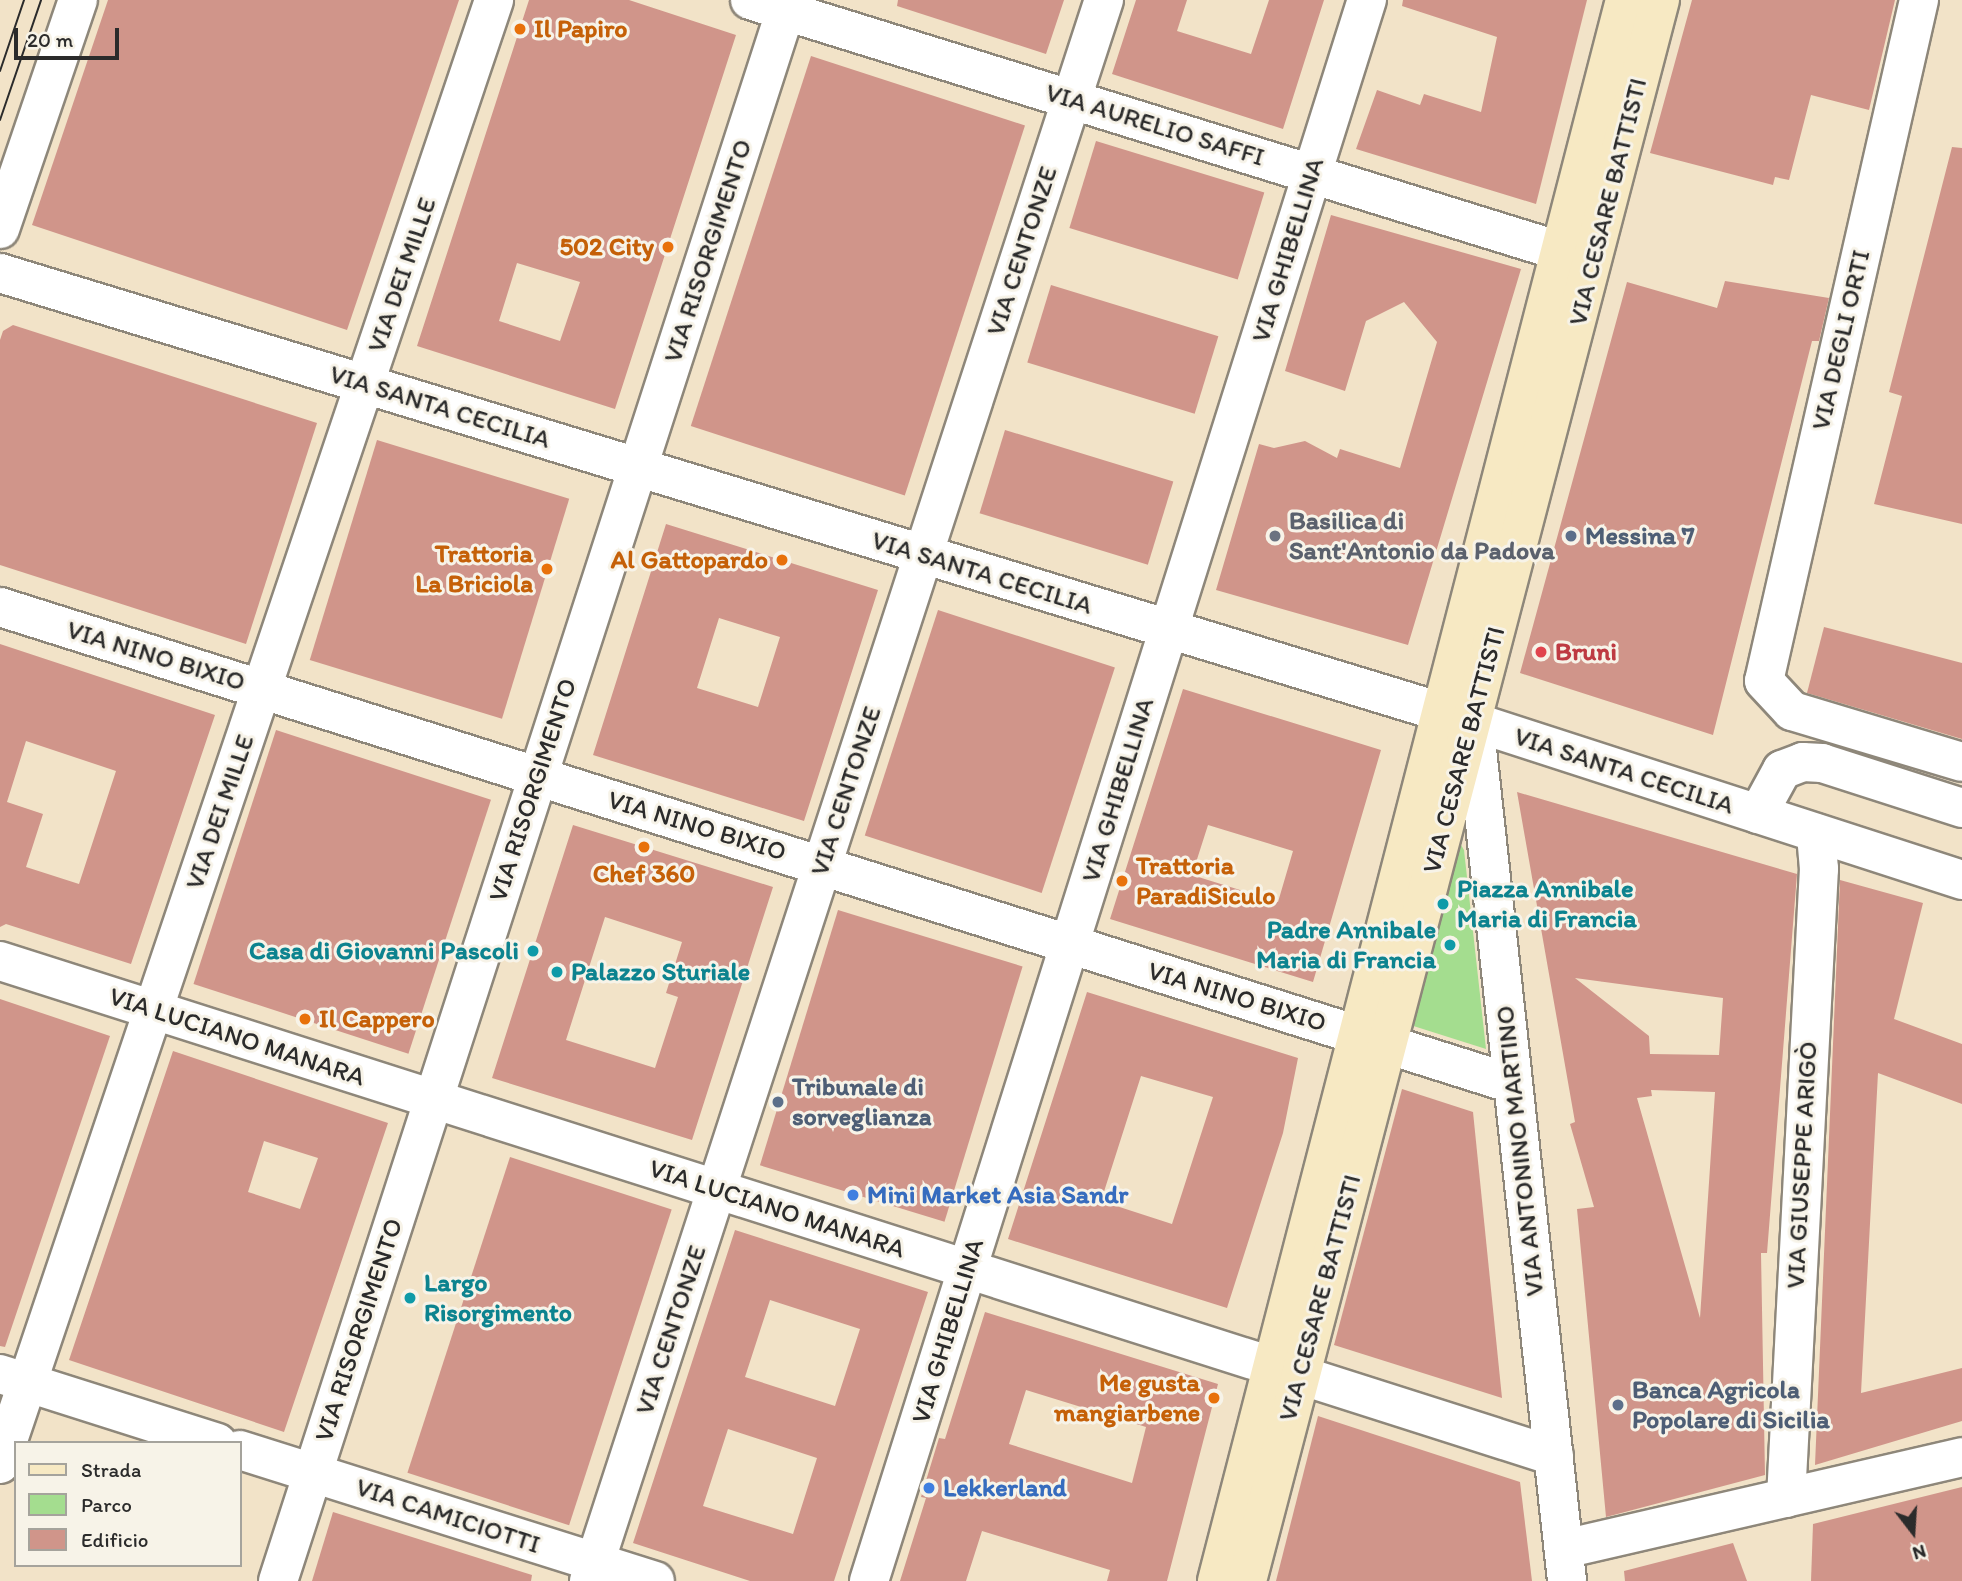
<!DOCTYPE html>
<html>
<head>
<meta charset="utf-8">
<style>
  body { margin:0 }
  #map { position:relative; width:1962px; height:1581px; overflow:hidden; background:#f2e3c8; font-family:Itim,sans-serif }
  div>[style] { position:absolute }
  .green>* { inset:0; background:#a4dd8f }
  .building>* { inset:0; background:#d0958a; transform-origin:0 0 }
  .roads { filter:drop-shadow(2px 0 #8e877a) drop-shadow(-2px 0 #8e877a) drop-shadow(0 2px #8e877a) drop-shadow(0 -2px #8e877a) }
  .minor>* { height:38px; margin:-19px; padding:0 19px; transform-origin:19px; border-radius:19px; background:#fff }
  .secondary>* { height:38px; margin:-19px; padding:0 19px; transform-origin:19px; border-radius:19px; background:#f7e9c3 }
  .tram>* { height:2px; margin:-1px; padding:0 1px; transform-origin:1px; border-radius:1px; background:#2b2b2b }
  .dots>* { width:19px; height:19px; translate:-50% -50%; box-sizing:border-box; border:4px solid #f7f3e8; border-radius:50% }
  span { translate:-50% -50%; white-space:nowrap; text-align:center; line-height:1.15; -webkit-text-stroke:6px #f7f3e8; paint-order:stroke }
  .food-label { font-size:26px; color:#c56008; font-weight:700 }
  .left { translate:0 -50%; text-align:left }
  .right { translate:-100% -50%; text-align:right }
  .street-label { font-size:26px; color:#2b2b2b }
  .worship-label { font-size:26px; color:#5b616d; font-weight:700 }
  .service-label { font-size:26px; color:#4e5e75; font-weight:700 }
  .health-label { font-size:26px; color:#be3a42; font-weight:700 }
  .culture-label { font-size:26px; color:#0d838f; font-weight:700 }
  .shop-label { font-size:26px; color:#366cbe; font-weight:700 }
  .legend { position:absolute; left:14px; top:1441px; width:228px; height:126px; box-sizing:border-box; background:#f7f3e8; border:2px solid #a5a39c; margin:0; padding:9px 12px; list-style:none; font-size:21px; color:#2b2b2b }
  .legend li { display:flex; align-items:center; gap:14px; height:35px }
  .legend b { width:35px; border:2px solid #a5a39c }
  .north { position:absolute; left:1878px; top:1497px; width:70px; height:70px; -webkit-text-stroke:5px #f7f3e8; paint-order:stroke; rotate:163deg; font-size:19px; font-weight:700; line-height:28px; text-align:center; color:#2b2b2b }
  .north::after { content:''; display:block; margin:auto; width:24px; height:32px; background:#2b2b2b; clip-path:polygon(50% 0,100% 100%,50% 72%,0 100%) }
  .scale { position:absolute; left:14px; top:28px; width:105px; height:32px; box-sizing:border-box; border:4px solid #2b2b2b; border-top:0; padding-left:9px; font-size:21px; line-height:24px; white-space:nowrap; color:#2b2b2b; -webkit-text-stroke:5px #f7f3e8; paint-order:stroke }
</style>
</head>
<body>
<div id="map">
  <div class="green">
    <div style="clip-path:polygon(1458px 840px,1464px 850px,1486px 1049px,1404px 1023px)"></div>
  </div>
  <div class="building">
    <div style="clip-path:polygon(108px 0,459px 0,347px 330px,32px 225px)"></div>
    <div style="clip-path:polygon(evenodd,529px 0,629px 0,736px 35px,615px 409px,417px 346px,529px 0,517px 263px,580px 282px,560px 341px,499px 321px,517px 263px)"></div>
    <div style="clip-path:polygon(898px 0,1064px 0,1046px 54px,897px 6px)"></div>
    <div style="clip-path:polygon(1136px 0,1187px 0,1177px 31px,1251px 54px,1269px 0,1324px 0,1283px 129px,1112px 74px)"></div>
    <div style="clip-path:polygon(1403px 0,1587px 0,1536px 204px,1356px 149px,1377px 90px,1420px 105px,1424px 94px,1481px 112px,1497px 37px,1402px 6px)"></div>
    <div style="clip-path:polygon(1692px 0,1895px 0,1869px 110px,1811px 95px,1789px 180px,1775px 177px,1773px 185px,1650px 153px)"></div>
    <div style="left:811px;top:56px;width:225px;height:389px;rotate:18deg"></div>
    <div style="left:1096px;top:141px;width:176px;height:91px;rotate:17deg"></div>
    <div style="clip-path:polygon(1952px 147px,1962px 148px,1962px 524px,1874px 504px,1902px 396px,1889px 392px)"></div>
    <div style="clip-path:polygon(1331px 215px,1521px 269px,1408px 645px,1216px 590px,1259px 444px,1274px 448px,1305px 441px,1337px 458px,1340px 449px,1400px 468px,1437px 342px,1404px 302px,1366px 321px,1345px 391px,1285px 371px)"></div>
    <div style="clip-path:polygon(1725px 281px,1829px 298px,1819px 341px,1812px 341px,1713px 735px,1520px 673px,1627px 282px,1717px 308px)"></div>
    <div style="left:1051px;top:285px;width:175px;height:81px;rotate:17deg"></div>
    <div style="clip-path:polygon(13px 325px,317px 423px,246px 644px,0 565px,0 340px,3px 331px)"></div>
    <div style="left:1005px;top:430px;width:176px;height:87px;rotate:17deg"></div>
    <div style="left:377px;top:440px;width:201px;height:230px;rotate:17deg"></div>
    <div style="clip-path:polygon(evenodd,666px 524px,878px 590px,804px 821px,593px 755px,666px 524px,719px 618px,780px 637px,758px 707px,697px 688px,719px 618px)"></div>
    <div style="left:938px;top:610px;width:186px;height:237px;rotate:18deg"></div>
    <div style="clip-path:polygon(1824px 627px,1962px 663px,1962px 739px,1807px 693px)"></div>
    <div style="clip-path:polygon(evenodd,0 644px,215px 715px,131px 964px,6px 924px,0 927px,0 644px,26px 741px,116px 771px,79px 884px,26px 867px,43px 814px,7px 802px,26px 741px)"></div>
    <div style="clip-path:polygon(evenodd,1183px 689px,1381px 750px,1313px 982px,1110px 919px,1183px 689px,1208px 825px,1293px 851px,1278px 902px,1192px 875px,1208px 825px)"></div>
    <div style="left:276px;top:730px;width:226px;height:267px;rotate:18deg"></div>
    <div style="clip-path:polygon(evenodd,1517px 792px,1797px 874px,1767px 1253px,1761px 1253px,1765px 1475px,1606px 1517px,1577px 1209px,1594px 1207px,1570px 1124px,1575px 1122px,1517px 792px,1575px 978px,1723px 998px,1719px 1055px,1650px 1054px,1649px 1036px,1575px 978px,1517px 792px,1651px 1090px,1715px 1092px,1700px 1318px,1637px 1098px,1652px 1096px,1651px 1090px)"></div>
    <div style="clip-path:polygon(evenodd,573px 825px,773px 887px,692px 1140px,492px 1078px,573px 825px,605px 917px,682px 942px,666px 993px,678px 997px,655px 1068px,566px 1040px,605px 917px)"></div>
    <div style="clip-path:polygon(1840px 880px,1923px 903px,1894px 1019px,1962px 1044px,1962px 1104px,1878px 1073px,1861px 1393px,1962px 1368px,1962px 1421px,1815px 1465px)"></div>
    <div style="left:838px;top:910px;width:193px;height:267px;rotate:17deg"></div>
    <div style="clip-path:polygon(evenodd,1087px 992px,1298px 1058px,1283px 1133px,1227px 1308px,1008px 1239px,1087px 992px,1141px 1076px,1213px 1097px,1172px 1224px,1101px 1201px,1141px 1076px)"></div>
    <div style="clip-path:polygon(0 999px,110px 1036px,5px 1347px,0 1346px)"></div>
    <div style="clip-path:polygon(evenodd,173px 1051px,388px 1123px,284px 1432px,69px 1360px,173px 1051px,264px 1141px,318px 1158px,300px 1209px,248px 1192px,264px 1141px)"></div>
    <div style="clip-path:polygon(1402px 1089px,1473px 1112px,1502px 1398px,1334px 1345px)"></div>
    <div style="left:510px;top:1157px;width:170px;height:332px;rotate:18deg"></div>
    <div style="clip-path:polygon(evenodd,735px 1230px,928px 1292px,834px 1581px,750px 1581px,633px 1543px,735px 1230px,770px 1300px,860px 1329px,835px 1406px,745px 1377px,770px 1300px,735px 1230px,728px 1429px,817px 1458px,793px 1534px,703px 1506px,728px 1429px)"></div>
    <div style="clip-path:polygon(evenodd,985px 1312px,1218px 1384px,1167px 1581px,1107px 1581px,1110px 1570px,982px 1531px,966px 1581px,900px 1581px,926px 1498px,921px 1497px,939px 1438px,945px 1439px,985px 1312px,1026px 1390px,1146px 1427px,1132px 1483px,1009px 1444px,1026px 1390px)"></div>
    <div style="clip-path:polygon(1318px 1416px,1520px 1482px,1532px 1581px,1276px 1581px)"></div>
    <div style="clip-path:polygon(1962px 1487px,1962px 1581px,1811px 1581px,1813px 1524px)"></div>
    <div style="clip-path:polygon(333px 1512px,532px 1575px,531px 1581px,312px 1581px)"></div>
    <div style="clip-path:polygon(1733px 1543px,1747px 1581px,1625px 1581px,1624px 1571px)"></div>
  </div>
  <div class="roads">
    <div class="minor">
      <div style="left:750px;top:0;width:848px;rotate:17.22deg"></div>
      <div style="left:1919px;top:0;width:698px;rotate:102.82deg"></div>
      <div style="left:1764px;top:681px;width:41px;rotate:47deg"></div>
      <div style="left:1792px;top:711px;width:177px;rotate:16.7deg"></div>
      <div style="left:0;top:229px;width:242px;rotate:-71.2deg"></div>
      <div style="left:0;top:273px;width:1541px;rotate:16.94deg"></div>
      <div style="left:1474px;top:722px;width:513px;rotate:17.94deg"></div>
      <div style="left:0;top:607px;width:1586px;rotate:17.5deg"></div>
      <div style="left:1474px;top:722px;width:864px;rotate:83.82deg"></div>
      <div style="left:1758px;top:814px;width:50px;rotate:-61.4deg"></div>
      <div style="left:1782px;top:770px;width:22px;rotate:-21deg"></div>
      <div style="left:1803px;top:762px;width:19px;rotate:3deg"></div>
      <div style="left:1822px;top:763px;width:147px;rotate:17.8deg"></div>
      <div style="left:0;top:961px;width:1631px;rotate:17.67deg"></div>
      <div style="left:0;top:1374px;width:228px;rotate:17.6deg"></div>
      <div style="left:240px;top:1450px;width:435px;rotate:17.5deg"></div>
      <div style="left:0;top:1464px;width:1545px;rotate:-71.35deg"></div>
      <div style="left:1786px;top:1498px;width:630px;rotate:-87deg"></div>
      <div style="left:1819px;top:869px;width:36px;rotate:-95deg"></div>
      <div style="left:1564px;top:1549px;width:408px;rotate:-13deg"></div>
      <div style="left:278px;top:1581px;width:1662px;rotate:-72.09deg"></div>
      <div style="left:589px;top:1581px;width:1663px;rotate:-71.96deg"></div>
      <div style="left:869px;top:1581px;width:1658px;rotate:-72.52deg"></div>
    </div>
    <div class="secondary">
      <div style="left:1217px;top:1581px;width:1633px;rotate:-75.53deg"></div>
      <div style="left:1247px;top:1581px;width:1634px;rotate:-75.36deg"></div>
    </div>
  </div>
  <div class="tram">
    <div style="left:0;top:71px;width:75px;rotate:-71.3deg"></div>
    <div style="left:0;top:120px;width:127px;rotate:-71.1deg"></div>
  </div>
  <div class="dots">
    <div style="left:520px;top:29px;background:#e8710a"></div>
    <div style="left:668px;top:247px;background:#e8710a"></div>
    <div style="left:1275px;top:536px;background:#6b7280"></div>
    <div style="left:1571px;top:536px;background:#5c6f8a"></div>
    <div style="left:782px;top:560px;background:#e8710a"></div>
    <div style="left:547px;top:569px;background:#e8710a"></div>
    <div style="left:1541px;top:652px;background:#e0444e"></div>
    <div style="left:644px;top:847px;background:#e8710a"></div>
    <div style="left:1122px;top:881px;background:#e8710a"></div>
    <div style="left:1443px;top:904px;background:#0f9aa8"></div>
    <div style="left:1450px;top:945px;background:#0f9aa8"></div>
    <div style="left:533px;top:951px;background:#0f9aa8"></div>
    <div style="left:557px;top:972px;background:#0f9aa8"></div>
    <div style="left:305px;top:1019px;background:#e8710a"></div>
    <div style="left:778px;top:1102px;background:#5c6f8a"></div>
    <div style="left:853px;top:1195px;background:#3f7fe0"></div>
    <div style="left:410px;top:1298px;background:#0f9aa8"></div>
    <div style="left:1214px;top:1398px;background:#e8710a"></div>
    <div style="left:1618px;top:1405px;background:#5c6f8a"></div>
    <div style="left:929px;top:1488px;background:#3f7fe0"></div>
  </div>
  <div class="food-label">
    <span class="left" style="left:534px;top:29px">Il Papiro</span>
    <span class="right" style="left:654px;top:247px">502 City</span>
    <span class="right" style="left:533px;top:569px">Trattoria<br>La Briciola</span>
    <span class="right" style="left:768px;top:560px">Al Gattopardo</span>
    <span class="left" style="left:1136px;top:881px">Trattoria<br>ParadiSiculo</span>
    <span style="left:644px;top:874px">Chef 360</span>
    <span class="left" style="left:319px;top:1019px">Il Cappero</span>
    <span class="right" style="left:1200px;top:1398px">Me gusta<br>mangiarbene</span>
  </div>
  <div class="street-label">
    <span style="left:1155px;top:125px;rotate:17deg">VIA AURELIO SAFFI</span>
    <span style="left:1608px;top:202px;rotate:-76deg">VIA CESARE BATTISTI</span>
    <span style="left:1288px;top:250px;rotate:-73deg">VIA GHIBELLINA</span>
    <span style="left:708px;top:251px;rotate:-72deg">VIA RISORGIMENTO</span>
    <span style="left:1022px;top:251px;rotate:-72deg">VIA CENTONZE</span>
    <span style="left:402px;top:275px;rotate:-71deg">VIA DEI MILLE</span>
    <span style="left:1841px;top:340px;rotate:-77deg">VIA DEGLI ORTI</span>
    <span style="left:440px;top:407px;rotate:17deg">VIA SANTA CECILIA</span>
    <span style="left:982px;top:573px;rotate:17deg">VIA SANTA CECILIA</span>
    <span style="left:156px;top:656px;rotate:17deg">VIA NINO BIXIO</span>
    <span style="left:1464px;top:750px;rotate:-75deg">VIA CESARE BATTISTI</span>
    <span style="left:1624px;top:771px;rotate:18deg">VIA SANTA CECILIA</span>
    <span style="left:533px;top:790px;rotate:-72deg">VIA RISORGIMENTO</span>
    <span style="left:1118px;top:790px;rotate:-73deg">VIA GHIBELLINA</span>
    <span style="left:846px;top:791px;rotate:-72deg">VIA CENTONZE</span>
    <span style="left:220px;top:812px;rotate:-71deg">VIA DEI MILLE</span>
    <span style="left:697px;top:826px;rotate:17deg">VIA NINO BIXIO</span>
    <span style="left:1237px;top:997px;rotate:17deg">VIA NINO BIXIO</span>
    <span style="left:237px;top:1037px;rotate:18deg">VIA LUCIANO MANARA</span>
    <span style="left:1520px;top:1151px;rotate:-96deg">VIA ANTONINO MARTINO</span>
    <span style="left:1802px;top:1165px;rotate:-87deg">VIA GIUSEPPE ARIGÒ</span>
    <span style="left:777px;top:1209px;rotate:18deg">VIA LUCIANO MANARA</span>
    <span style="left:1320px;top:1298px;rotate:-75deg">VIA CESARE BATTISTI</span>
    <span style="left:359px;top:1330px;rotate:-72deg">VIA RISORGIMENTO</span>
    <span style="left:671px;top:1330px;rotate:-72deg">VIA CENTONZE</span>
    <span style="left:948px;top:1331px;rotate:-73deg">VIA GHIBELLINA</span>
    <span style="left:448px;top:1516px;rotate:18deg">VIA CAMICIOTTI</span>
  </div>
  <div class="worship-label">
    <span class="left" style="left:1289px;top:536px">Basilica di<br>Sant'Antonio da Padova</span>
  </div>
  <div class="service-label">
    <span class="left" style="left:1585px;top:536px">Messina 7</span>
    <span class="left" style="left:792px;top:1102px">Tribunale di<br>sorveglianza</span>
    <span class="left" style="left:1632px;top:1405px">Banca Agricola<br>Popolare di Sicilia</span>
  </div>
  <div class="health-label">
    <span class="left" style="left:1555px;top:652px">Bruni</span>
  </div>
  <div class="culture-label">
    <span class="left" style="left:1457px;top:904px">Piazza Annibale<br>Maria di Francia</span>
    <span class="right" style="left:1436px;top:945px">Padre Annibale<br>Maria di Francia</span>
    <span class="right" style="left:519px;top:951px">Casa di Giovanni Pascoli</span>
    <span class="left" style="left:571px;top:972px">Palazzo Sturiale</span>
    <span class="left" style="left:424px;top:1298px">Largo<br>Risorgimento</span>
  </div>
  <div class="shop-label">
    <span class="left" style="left:867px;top:1195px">Mini Market Asia Sandr</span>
    <span class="left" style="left:943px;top:1488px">Lekkerland</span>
  </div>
  <ul class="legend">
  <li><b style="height:9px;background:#f7e9c3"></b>Strada</li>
  <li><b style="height:19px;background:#a4dd8f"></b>Parco</li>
  <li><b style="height:19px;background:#d0958a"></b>Edificio</li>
  </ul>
  <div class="north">N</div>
  <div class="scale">20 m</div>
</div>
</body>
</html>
